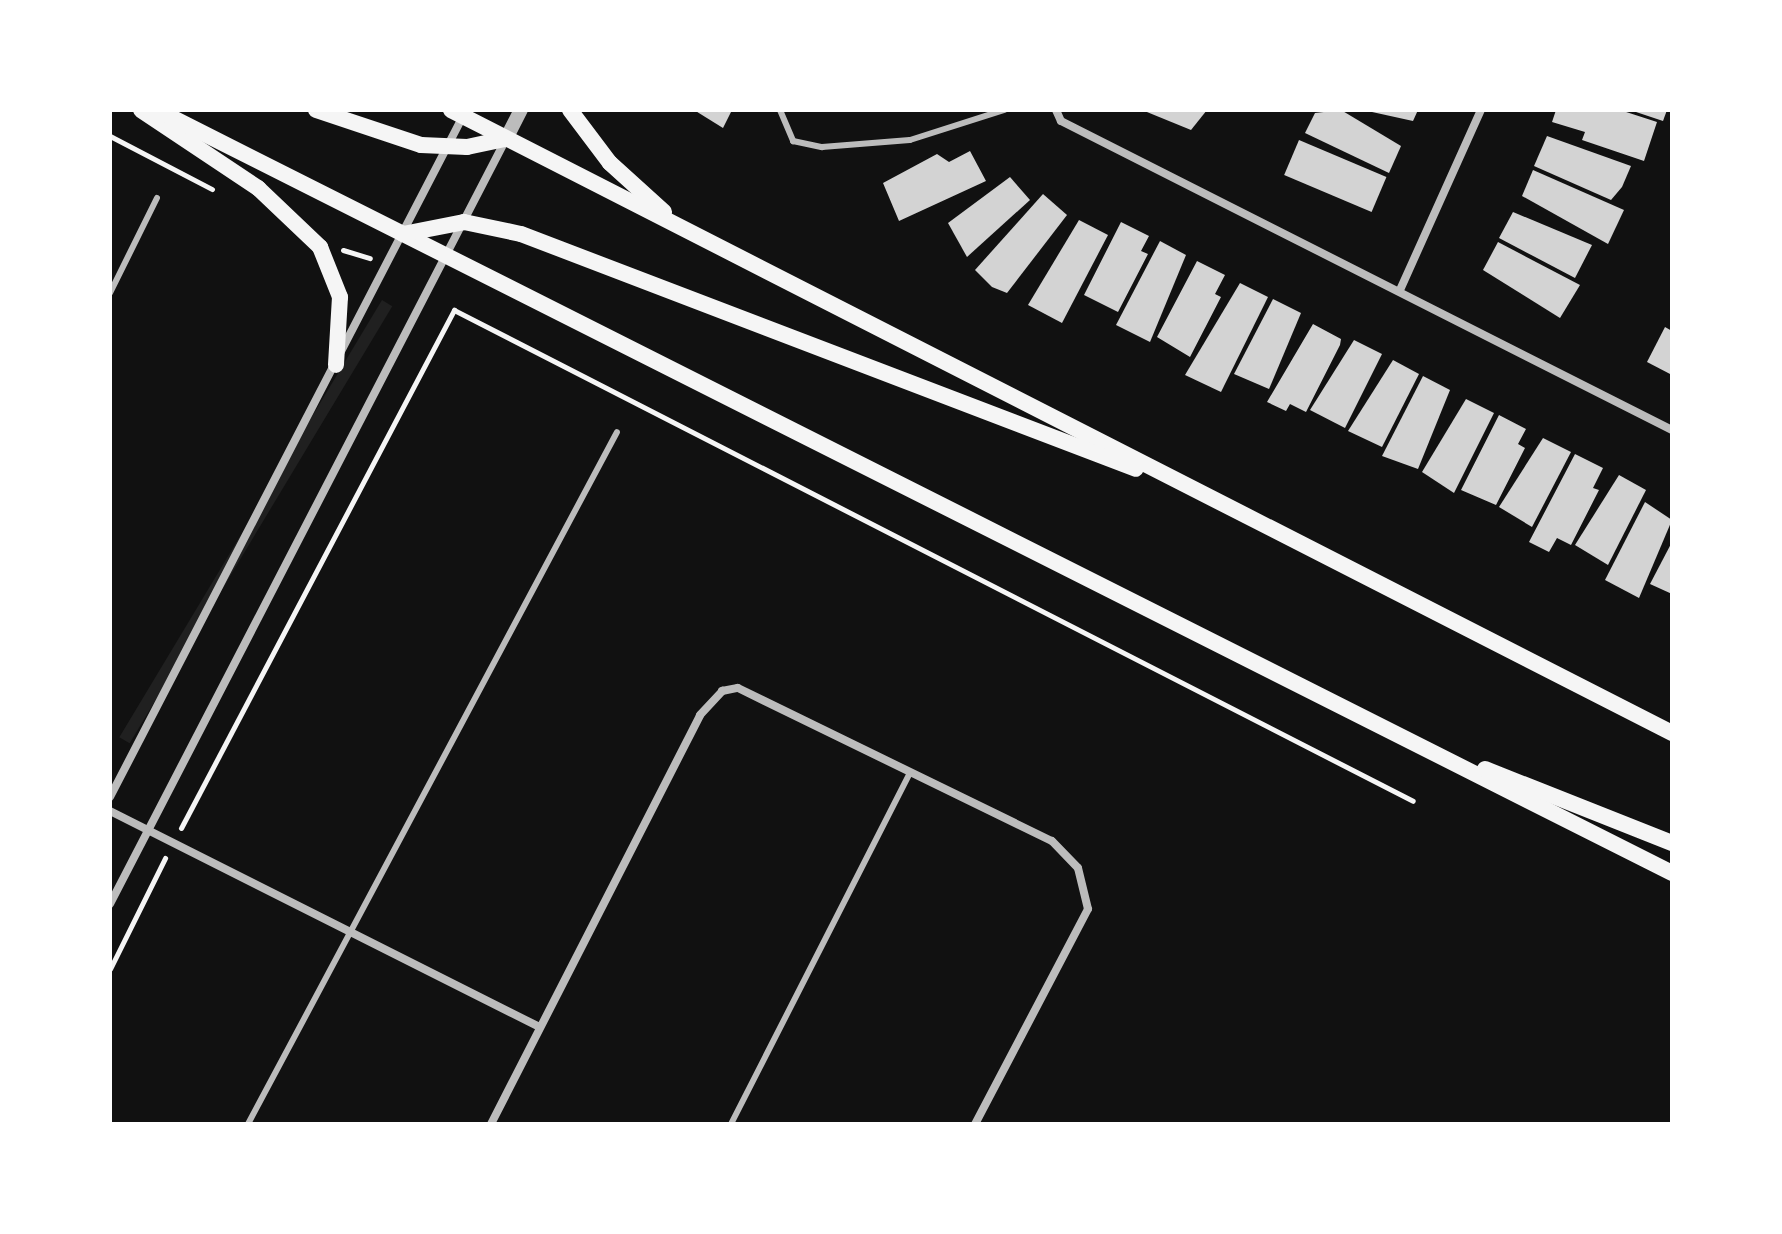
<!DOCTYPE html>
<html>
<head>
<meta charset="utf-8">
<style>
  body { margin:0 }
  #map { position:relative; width:1782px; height:1234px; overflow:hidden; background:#111; font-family:"Fira Sans Condensed",sans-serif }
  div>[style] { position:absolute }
  .green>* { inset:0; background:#202020; transform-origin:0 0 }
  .building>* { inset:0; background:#d3d3d3; transform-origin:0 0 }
  .path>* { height:5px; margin:-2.5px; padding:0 2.5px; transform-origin:2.5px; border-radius:2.5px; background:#f5f5f5 }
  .service>* { height:6px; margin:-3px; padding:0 3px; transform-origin:3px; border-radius:3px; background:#bcbcbc }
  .minor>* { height:8px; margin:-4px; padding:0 4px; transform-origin:4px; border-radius:4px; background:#bcbcbc }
  .tertiary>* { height:14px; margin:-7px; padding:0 7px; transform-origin:7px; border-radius:7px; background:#bcbcbc }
  .secondary>* { height:16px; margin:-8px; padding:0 8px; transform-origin:8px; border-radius:8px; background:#f5f5f5 }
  span { translate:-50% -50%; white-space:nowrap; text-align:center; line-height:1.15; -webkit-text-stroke:7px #fff; paint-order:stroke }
  .frame { position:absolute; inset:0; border:112px solid #fff; pointer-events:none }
</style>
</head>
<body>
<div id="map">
  <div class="green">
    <div style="left:382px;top:300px;width:12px;height:510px;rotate:31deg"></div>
  </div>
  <div class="building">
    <div style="clip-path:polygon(694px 110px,732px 110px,723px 128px)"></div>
    <div style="clip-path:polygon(1142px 110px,1207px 110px,1191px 130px)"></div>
    <div style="clip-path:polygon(1341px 110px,1401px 146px,1389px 173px,1305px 133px,1315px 113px)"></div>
    <div style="clip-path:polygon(1363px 110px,1418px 110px,1413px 121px)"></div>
    <div style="clip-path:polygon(1556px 110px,1620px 110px,1657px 122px,1644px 161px,1582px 140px,1585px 132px,1552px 122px)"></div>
    <div style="clip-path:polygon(1630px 110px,1667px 110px,1663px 121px)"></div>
    <div style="clip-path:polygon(1547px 136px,1631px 166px,1622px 187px,1611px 200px,1534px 166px)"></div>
    <div style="left:1299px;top:140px;width:95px;height:38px;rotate:23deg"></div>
    <div style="clip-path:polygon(970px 151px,986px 181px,899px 221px,883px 183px,937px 154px,949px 162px)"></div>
    <div style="clip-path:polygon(1533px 170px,1624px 210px,1608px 244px,1522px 196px)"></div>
    <div style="clip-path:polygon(1010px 177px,1030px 200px,967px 257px,948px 223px)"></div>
    <div style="clip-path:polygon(1043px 194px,1067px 215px,1007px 293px,992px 287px,975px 270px)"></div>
    <div style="clip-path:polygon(1513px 212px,1592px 245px,1575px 278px,1499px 238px)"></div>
    <div style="clip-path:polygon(1079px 220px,1108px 235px,1062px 323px,1028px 305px)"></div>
    <div style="clip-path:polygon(1121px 222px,1149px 236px,1141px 251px,1148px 254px,1118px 312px,1084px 295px)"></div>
    <div style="clip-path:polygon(1160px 241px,1186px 255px,1150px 342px,1116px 325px)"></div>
    <div style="clip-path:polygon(1498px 242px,1580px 285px,1560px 318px,1483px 270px)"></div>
    <div style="clip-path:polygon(1197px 261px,1225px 275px,1215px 294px,1221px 297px,1190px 357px,1157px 337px)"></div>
    <div style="clip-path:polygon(1240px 283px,1268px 297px,1221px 392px,1185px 375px)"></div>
    <div style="clip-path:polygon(1273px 299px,1301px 313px,1269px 389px,1234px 374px)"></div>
    <div style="clip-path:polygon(1313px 324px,1341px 339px,1340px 345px,1306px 412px,1290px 404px,1286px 411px,1267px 402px)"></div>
    <div style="clip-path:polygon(1665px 327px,1672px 331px,1672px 375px,1647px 362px)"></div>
    <div style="clip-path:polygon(1354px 340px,1382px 354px,1345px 428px,1310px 410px)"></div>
    <div style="clip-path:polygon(1393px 360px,1419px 374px,1382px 447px,1348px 431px)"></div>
    <div style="clip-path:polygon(1423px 376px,1450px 390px,1418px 469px,1382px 456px)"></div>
    <div style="clip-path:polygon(1466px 399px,1494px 413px,1454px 493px,1422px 472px)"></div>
    <div style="clip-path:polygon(1499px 415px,1526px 429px,1518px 444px,1525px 448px,1496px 505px,1461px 490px)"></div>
    <div style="clip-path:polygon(1543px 438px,1571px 452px,1532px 527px,1499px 507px)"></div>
    <div style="clip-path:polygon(1575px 454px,1603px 468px,1593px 488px,1599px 490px,1571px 545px,1557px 538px,1549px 552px,1529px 542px)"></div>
    <div style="clip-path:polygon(1619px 475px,1646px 490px,1608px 565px,1575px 545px)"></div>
    <div style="clip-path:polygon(1645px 502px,1672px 520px,1639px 598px,1605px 580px)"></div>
    <div style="clip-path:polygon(1672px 542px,1672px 594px,1650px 584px)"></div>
  </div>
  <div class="path">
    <div style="left:110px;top:136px;width:115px;rotate:27.5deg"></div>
    <div style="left:343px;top:250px;width:28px;rotate:17deg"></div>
    <div style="left:181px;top:828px;width:586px;rotate:-62.21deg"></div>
    <div style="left:454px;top:310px;width:1077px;rotate:27.11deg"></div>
    <div style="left:110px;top:969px;width:124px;rotate:-63.6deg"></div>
  </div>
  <div class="service">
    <div style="left:780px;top:110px;width:34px;rotate:67deg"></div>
    <div style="left:793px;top:141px;width:30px;rotate:12deg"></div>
    <div style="left:822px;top:147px;width:88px;rotate:-4.5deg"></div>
    <div style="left:910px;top:140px;width:99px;rotate:-17.7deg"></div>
    <div style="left:110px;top:293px;width:106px;rotate:-63.7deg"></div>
    <div style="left:248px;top:1124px;width:784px;rotate:-61.93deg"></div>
    <div style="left:731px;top:1124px;width:395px;rotate:-63deg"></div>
  </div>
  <div class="minor">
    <div style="left:1056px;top:110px;width:12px;rotate:66deg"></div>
    <div style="left:1061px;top:121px;width:685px;rotate:26.83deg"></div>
    <div style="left:1400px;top:290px;width:197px;rotate:-65.8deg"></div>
    <div style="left:110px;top:797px;width:767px;rotate:-62.6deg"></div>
    <div style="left:110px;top:811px;width:480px;rotate:26.7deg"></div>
    <div style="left:110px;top:904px;width:859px;rotate:-62.63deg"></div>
    <div style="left:491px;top:1124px;width:459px;rotate:-62.9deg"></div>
    <div style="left:700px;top:715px;width:33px;rotate:-47deg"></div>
    <div style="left:722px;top:691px;width:16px;rotate:-11deg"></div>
    <div style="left:738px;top:688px;width:349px;rotate:26deg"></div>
    <div style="left:1052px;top:841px;width:37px;rotate:46deg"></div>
    <div style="left:1078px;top:868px;width:42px;rotate:76.3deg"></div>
    <div style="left:1088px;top:909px;width:243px;rotate:117.7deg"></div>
  </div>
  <div class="tertiary">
    <div style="left:506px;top:139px;width:33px;rotate:-63deg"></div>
  </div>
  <div class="secondary">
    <div style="left:141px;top:110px;width:141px;rotate:33.7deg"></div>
    <div style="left:258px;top:188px;width:86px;rotate:43.6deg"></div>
    <div style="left:320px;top:247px;width:54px;rotate:68.2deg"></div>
    <div style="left:340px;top:297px;width:68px;rotate:93.4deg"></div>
    <div style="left:157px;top:110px;width:1696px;rotate:26.73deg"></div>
    <div style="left:316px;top:110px;width:111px;rotate:18.4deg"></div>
    <div style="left:421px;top:145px;width:46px;rotate:2.5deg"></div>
    <div style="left:467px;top:147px;width:40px;rotate:-12deg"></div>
    <div style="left:451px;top:110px;width:1371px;rotate:27.03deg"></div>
    <div style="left:570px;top:110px;width:66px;rotate:53deg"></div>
    <div style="left:610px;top:163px;width:73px;rotate:42.2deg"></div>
    <div style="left:403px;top:234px;width:62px;rotate:-11.1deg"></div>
    <div style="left:464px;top:222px;width:58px;rotate:11.9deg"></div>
    <div style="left:521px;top:234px;width:658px;rotate:20.91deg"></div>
    <div style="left:1485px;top:769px;width:201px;rotate:21.6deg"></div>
  </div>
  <div class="frame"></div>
</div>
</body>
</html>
